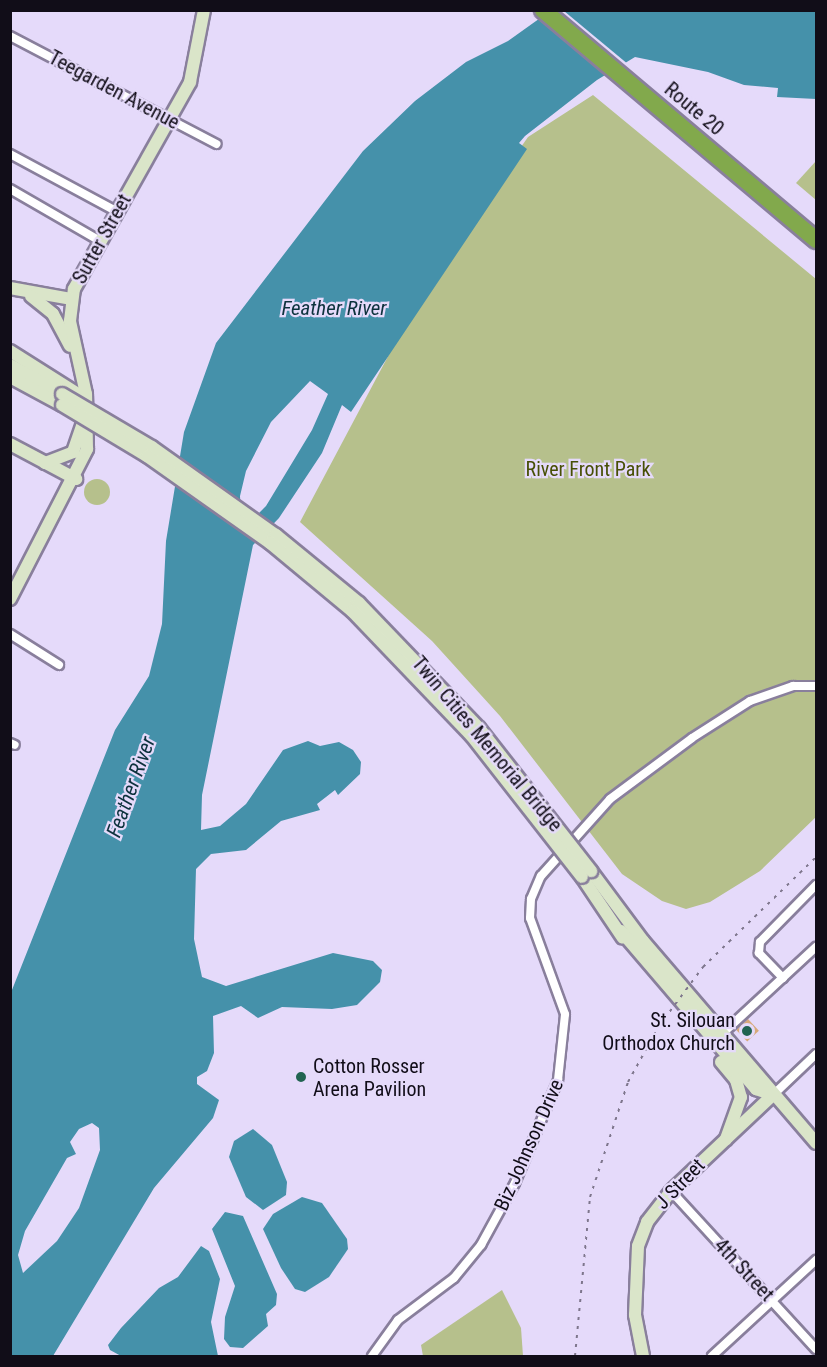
<!DOCTYPE html>
<html>
<head>
<meta charset="utf-8">
<style>
  body { margin:0 }
  #map { position:relative; width:827px; height:1367px; overflow:hidden; background:#e5dafa; font-family:"Roboto Condensed",sans-serif }
  div>[style] { position:absolute }
  .green>* { inset:0; background:#b6c08c }
  .round { border-radius:50% }
  .water>* { inset:0; background:#4591aa }
  .pier>* { inset:0; background:#e5dafa }
  .building>* { inset:0; background:#d7a979; transform-origin:0 0 }
  .roads { filter:drop-shadow(2px 0 #897f9c) drop-shadow(-2px 0 #897f9c) drop-shadow(0 2px #897f9c) drop-shadow(0 -2px #897f9c) }
  .street>* { height:8px; margin:-4px; padding:0 4px; transform-origin:4px; border-radius:4px; background:#fff }
  .secondary>* { height:12px; margin:-6px; padding:0 6px; transform-origin:6px; border-radius:6px; background:#dae5c9 }
  .highway>* { height:16px; margin:-8px; padding:0 8px; transform-origin:8px; border-radius:8px; background:#82a94c }
  .rail>* { height:2px; margin-top:-1px; transform-origin:0; background:repeating-linear-gradient(90deg,#7e768c 0 3px,transparent 0 9px) }
  .bridges { filter:drop-shadow(2px 0 #897f9c) drop-shadow(-2px 0 #897f9c) drop-shadow(0 2px #897f9c) drop-shadow(0 -2px #897f9c) }
  .secondary-bridge>* { height:12px; margin:-6px; padding:0 6px; transform-origin:6px; border-radius:6px; background:#dae5c9 }
  .dots>* { width:16px; height:16px; translate:-50% -50%; box-sizing:border-box; border:3px solid #e5dafa; border-radius:50% }
  span { translate:-50% -50%; white-space:nowrap; text-align:center; line-height:1.15; -webkit-text-stroke:4.5px #e5dafa; paint-order:stroke }
  .street-label { font-size:20px; color:#110d18 }
  .park-label { font-size:20px; color:#474f05 }
  .poi-label { font-size:20px; color:#110d18 }
  .right { translate:-100% -50%; text-align:right }
  .left { translate:0 -50%; text-align:left }
  .water-label { font-size:21px; color:#0d323d; font-style:italic }
  .frame { position:absolute; inset:0; border:12px solid #110d18; pointer-events:none }
</style>
</head>
<body>
<div id="map">
  <div class="green">
    <div style="clip-path:polygon(593px 95px,816px 279px,816px 817px,760px 871px,710px 902px,686px 909px,662px 901px,622px 874px,500px 716px,432px 641px,300px 522px,428px 281px,528px 137px)"></div>
    <div style="clip-path:polygon(816px 161px,816px 200px,796px 183px)"></div>
    <div class="round" style="left:84px;top:479px;width:26px;height:26px"></div>
    <div style="clip-path:polygon(502px 1290px,521px 1328px,523px 1356px,423px 1356px,421px 1345px)"></div>
  </div>
  <div class="water">
    <div style="clip-path:polygon(evenodd,550px 11px,816px 11px,816px 99px,777px 97px,778px 88px,744px 85px,708px 72px,635px 57px,597px 80px,525px 136px,519px 143px,527px 149px,351px 412px,342px 405px,322px 453px,279px 518px,253px 545px,202px 795px,201px 830px,220px 826px,246px 804px,283px 750px,308px 741px,320px 746px,339px 742px,353px 750px,361px 762px,360px 774px,338px 795px,335px 790px,317px 804px,320px 810px,281px 821px,246px 850px,211px 854px,196px 869px,194px 939px,202px 977px,226px 986px,333px 953px,373px 961px,382px 970px,380px 982px,357px 1005px,332px 1009px,282px 1007px,258px 1018px,241px 1006px,213px 1016px,214px 1053px,207px 1071px,197px 1077px,197px 1084px,219px 1100px,213px 1118px,154px 1188px,53px 1356px,11px 1356px,10px 995px,115px 730px,149px 676px,162px 624px,166px 541px,184px 432px,216px 343px,363px 151px,415px 101px,466px 62px,508px 41px,550px 11px,310px 381px,328px 394px,312px 430px,266px 506px,254px 518px,241px 514px,240px 496px,246px 471px,271px 422px,310px 381px,550px 11px,92px 1123px,99px 1128px,100px 1150px,79px 1208px,57px 1241px,23px 1273px,18px 1255px,25px 1231px,67px 1158px,76px 1154px,70px 1142px,79px 1129px,92px 1123px)"></div>
    <div style="clip-path:polygon(253px 1129px,272px 1145px,287px 1182px,286px 1195px,263px 1210px,246px 1197px,229px 1157px,234px 1141px)"></div>
    <div style="clip-path:polygon(302px 1197px,322px 1203px,347px 1239px,348px 1249px,329px 1277px,305px 1292px,295px 1289px,281px 1268px,263px 1229px,273px 1214px)"></div>
    <div style="clip-path:polygon(225px 1212px,243px 1216px,277px 1294px,276px 1305px,266px 1314px,268px 1326px,243px 1348px,230px 1347px,224px 1339px,225px 1317px,235px 1286px,212px 1229px)"></div>
    <div style="clip-path:polygon(201px 1246px,209px 1251px,220px 1279px,211px 1322px,218px 1356px,121px 1356px,110px 1350px,108px 1345px,121px 1328px,159px 1288px,178px 1277px)"></div>
  </div>
  <div class="pier">
    <div style="clip-path:polygon(544px 10px,564px 11px,629px 65px,613px 74px)"></div>
  </div>
  <div class="building">
    <div style="left:748px;top:1019px;width:16px;height:16px;rotate:47deg"></div>
  </div>
  <div class="roads">
    <div class="street">
      <div style="left:10px;top:36px;width:233px;rotate:27.6deg"></div>
      <div style="left:10px;top:154px;width:120px;rotate:28.3deg"></div>
      <div style="left:10px;top:189px;width:104px;rotate:30deg"></div>
      <div style="left:10px;top:634px;width:58px;rotate:32.3deg"></div>
      <div style="left:10px;top:743px;width:5px;rotate:22deg"></div>
      <div style="left:783px;top:978px;width:35px;rotate:-134deg"></div>
      <div style="left:759px;top:953px;width:11px;rotate:-85deg"></div>
      <div style="left:760px;top:942px;width:80px;rotate:-45.5deg"></div>
      <div style="left:723px;top:1033px;width:127px;rotate:-42.8deg"></div>
      <div style="left:773px;top:1095px;width:59px;rotate:-43.6deg"></div>
      <div style="left:671px;top:1191px;width:214px;rotate:47.5deg"></div>
      <div style="left:372px;top:1356px;width:44px;rotate:-54.2deg"></div>
      <div style="left:398px;top:1320px;width:70px;rotate:-36.9deg"></div>
      <div style="left:454px;top:1278px;width:43px;rotate:-50.7deg"></div>
      <div style="left:481px;top:1245px;width:71px;rotate:-61.3deg"></div>
      <div style="left:515px;top:1183px;width:112px;rotate:-67.3deg"></div>
      <div style="left:558px;top:1080px;width:66px;rotate:-83.9deg"></div>
      <div style="left:565px;top:1014px;width:102px;rotate:-110deg"></div>
      <div style="left:530px;top:918px;width:19px;rotate:-87deg"></div>
      <div style="left:531px;top:899px;width:25px;rotate:-67deg"></div>
      <div style="left:541px;top:876px;width:103px;rotate:-48.1deg"></div>
      <div style="left:610px;top:799px;width:102px;rotate:-36.6deg"></div>
      <div style="left:692px;top:738px;width:69px;rotate:-32.5deg"></div>
      <div style="left:750px;top:701px;width:46px;rotate:-19.2deg"></div>
      <div style="left:793px;top:686px;width:23px"></div>
      <div style="left:712px;top:1356px;width:142px;rotate:-42.7deg"></div>
    </div>
    <div class="secondary">
      <div style="left:10px;top:288px;width:63px;rotate:10.1deg"></div>
      <div style="left:31px;top:296px;width:28px;rotate:39deg"></div>
      <div style="left:53px;top:314px;width:36px;rotate:62deg"></div>
      <div style="left:10px;top:351px;width:80px;rotate:32.3deg"></div>
      <div style="left:10px;top:365px;width:60px;rotate:29.1deg"></div>
      <div style="left:10px;top:377px;width:59px;rotate:28.3deg"></div>
      <div style="left:10px;top:444px;width:75px;rotate:27.9deg"></div>
      <div style="left:45px;top:463px;width:30px;rotate:-21deg"></div>
      <div style="left:73px;top:452px;width:39px;rotate:-71deg"></div>
      <div style="left:10px;top:599px;width:169px;rotate:-62.8deg"></div>
      <div style="left:87px;top:449px;width:55px;rotate:-91deg"></div>
      <div style="left:86px;top:394px;width:75px;rotate:-102.4deg"></div>
      <div style="left:70px;top:321px;width:32px;rotate:-83deg"></div>
      <div style="left:74px;top:289px;width:237px;rotate:-60.7deg"></div>
      <div style="left:190px;top:82px;width:73px;rotate:-79deg"></div>
      <div style="left:591px;top:871px;width:87px;rotate:53.4deg"></div>
      <div style="left:643px;top:941px;width:266px;rotate:49.4deg"></div>
      <div style="left:582px;top:877px;width:73px;rotate:56.1deg"></div>
      <div style="left:621px;top:931px;width:208px;rotate:49.5deg"></div>
      <div style="left:756px;top:1089px;width:18px;rotate:19deg"></div>
      <div style="left:721px;top:1062px;width:23px;rotate:50deg"></div>
      <div style="left:736px;top:1080px;width:18px;rotate:74deg"></div>
      <div style="left:741px;top:1097px;width:45px;rotate:109.7deg"></div>
      <div style="left:643px;top:1356px;width:42px;rotate:-101deg"></div>
      <div style="left:635px;top:1315px;width:69px;rotate:-87.5deg"></div>
      <div style="left:638px;top:1246px;width:26px;rotate:-69deg"></div>
      <div style="left:647px;top:1222px;width:39px;rotate:-52deg"></div>
      <div style="left:671px;top:1191px;width:140px;rotate:-43.3deg"></div>
    </div>
    <div class="highway">
      <div style="left:543px;top:10px;width:357px;rotate:40.1deg"></div>
    </div>
  </div>
  <div class="rail">
    <div style="left:575px;top:1356px;width:160px;rotate:-84.6deg"></div>
    <div style="left:590px;top:1197px;width:121px;rotate:-71.7deg"></div>
    <div style="left:628px;top:1082px;width:64px;rotate:-61deg"></div>
    <div style="left:659px;top:1026px;width:74px;rotate:-53.3deg"></div>
    <div style="left:703px;top:967px;width:158px;rotate:-44.2deg"></div>
  </div>
  <div class="bridges">
    <div class="secondary-bridge">
      <div style="left:62px;top:394px;width:104px;rotate:30.5deg"></div>
      <div style="left:152px;top:447px;width:152px;rotate:35.4deg"></div>
      <div style="left:276px;top:535px;width:107px;rotate:39.3deg"></div>
      <div style="left:359px;top:603px;width:173px;rotate:46.2deg"></div>
      <div style="left:479px;top:728px;width:182px;rotate:51.9deg"></div>
      <div style="left:62px;top:405px;width:99px;rotate:31deg"></div>
      <div style="left:147px;top:456px;width:151px;rotate:35.3deg"></div>
      <div style="left:270px;top:543px;width:107px;rotate:39.7deg"></div>
      <div style="left:352px;top:611px;width:172px;rotate:46.2deg"></div>
      <div style="left:471px;top:735px;width:180px;rotate:52deg"></div>
    </div>
  </div>
  <div class="dots">
    <div style="left:747px;top:1031px;background:#216351"></div>
    <div style="left:301px;top:1077px;background:#216351"></div>
  </div>
  <div class="street-label">
    <span style="left:114px;top:90px;rotate:28deg">Teegarden Avenue</span>
    <span style="left:694px;top:109px;rotate:40deg">Route 20</span>
    <span style="left:102px;top:239px;rotate:-61deg">Sutter Street</span>
    <span style="left:487px;top:744px;rotate:50deg">Twin Cities Memorial Bridge</span>
    <span style="left:529px;top:1145px;rotate:-66deg">Biz Johnson Drive</span>
    <span style="left:680px;top:1184px;rotate:-46deg">J Street</span>
    <span style="left:744px;top:1270px;rotate:47deg">4th Street</span>
  </div>
  <div class="park-label">
    <span style="left:588px;top:469px">River Front Park</span>
  </div>
  <div class="poi-label">
    <span class="right" style="left:735px;top:1032px">St. Silouan<br>Orthodox Church</span>
    <span class="left" style="left:313px;top:1078px">Cotton Rosser<br>Arena Pavilion</span>
  </div>
  <div class="water-label">
    <span style="left:334px;top:308px">Feather River</span>
    <span style="left:131px;top:787px;rotate:-70deg">Feather River</span>
  </div>
  <div class="frame"></div>
</div>
</body>
</html>
